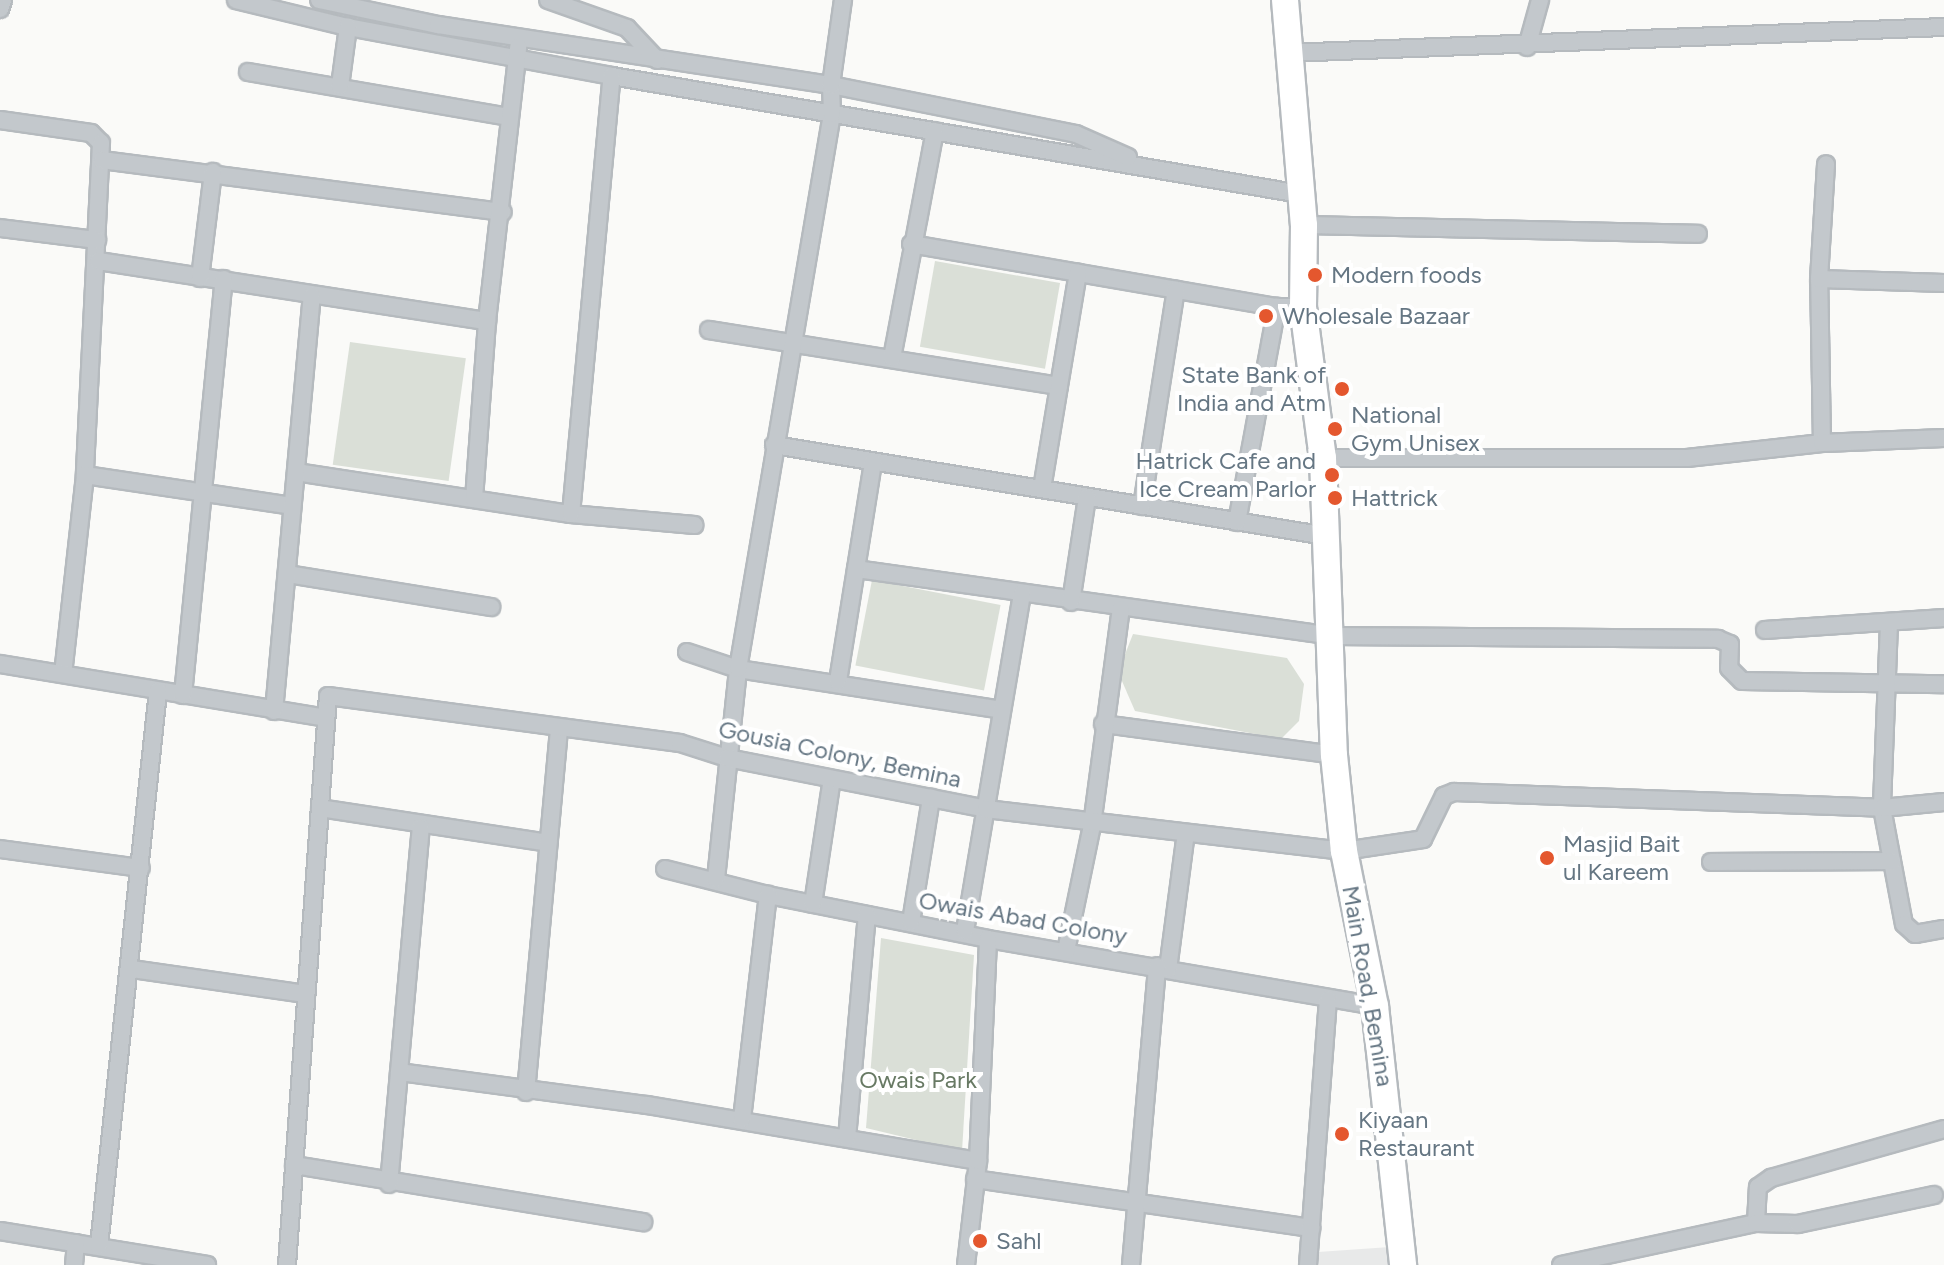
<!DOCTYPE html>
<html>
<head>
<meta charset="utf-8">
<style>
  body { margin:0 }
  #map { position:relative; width:1944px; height:1265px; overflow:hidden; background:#fafaf8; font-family:Figtree,sans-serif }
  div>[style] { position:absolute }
  .built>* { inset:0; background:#e8e9e9 }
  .green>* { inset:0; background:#dadfd7; transform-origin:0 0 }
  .roads { filter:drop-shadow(2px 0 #b5babe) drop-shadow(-2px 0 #b5babe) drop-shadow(0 2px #b5babe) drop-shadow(0 -2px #b5babe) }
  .minor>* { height:16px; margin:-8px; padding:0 8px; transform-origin:8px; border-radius:8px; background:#c3c8cc }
  .primary>* { height:26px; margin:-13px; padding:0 13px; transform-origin:13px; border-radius:13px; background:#fff }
  .dots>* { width:22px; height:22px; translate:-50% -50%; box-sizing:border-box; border:4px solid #fff; border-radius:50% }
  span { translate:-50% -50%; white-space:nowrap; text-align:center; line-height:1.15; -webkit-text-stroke:8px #fff; paint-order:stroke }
  .poi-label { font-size:24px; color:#657683 }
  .left { translate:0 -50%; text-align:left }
  .right { translate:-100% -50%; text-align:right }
  .street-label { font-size:24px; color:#657683 }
  .park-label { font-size:24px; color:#687a64 }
</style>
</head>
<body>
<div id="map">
  <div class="built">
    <div style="clip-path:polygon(1390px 1247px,1393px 1265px,1317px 1265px,1318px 1252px)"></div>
  </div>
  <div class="green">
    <div style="left:935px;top:261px;width:127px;height:87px;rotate:10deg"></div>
    <div style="left:350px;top:342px;width:117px;height:124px;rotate:8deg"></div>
    <div style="left:872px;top:580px;width:131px;height:87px;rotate:11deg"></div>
    <div style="clip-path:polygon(1133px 634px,1287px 658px,1304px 684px,1299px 721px,1281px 739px,1135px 711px,1118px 672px)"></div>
    <div style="clip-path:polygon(881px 938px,974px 955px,962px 1151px,866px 1128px)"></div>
  </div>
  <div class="roads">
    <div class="minor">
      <div style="left:236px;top:0;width:115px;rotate:13.6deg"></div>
      <div style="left:348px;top:27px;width:269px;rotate:10.5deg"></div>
      <div style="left:612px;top:76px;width:698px;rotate:9.73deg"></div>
      <div style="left:319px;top:0;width:122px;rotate:11.9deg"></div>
      <div style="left:438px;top:25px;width:398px;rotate:8.7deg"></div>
      <div style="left:831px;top:85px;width:250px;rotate:11.3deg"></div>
      <div style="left:1076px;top:134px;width:57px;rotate:23.9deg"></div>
      <div style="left:548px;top:0;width:84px;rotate:19.5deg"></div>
      <div style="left:627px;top:28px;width:44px;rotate:46.8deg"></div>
      <div style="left:0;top:9px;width:9px;rotate:-72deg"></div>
      <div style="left:1527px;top:47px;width:49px;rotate:-74.5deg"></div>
      <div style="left:1288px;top:53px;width:657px;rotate:-2.27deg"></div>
      <div style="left:248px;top:72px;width:265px;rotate:9.8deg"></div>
      <div style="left:340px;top:86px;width:60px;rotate:-82.3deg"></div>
      <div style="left:0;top:120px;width:92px;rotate:8.1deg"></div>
      <div style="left:91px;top:133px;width:14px;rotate:45deg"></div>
      <div style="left:101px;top:143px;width:332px;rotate:92.8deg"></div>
      <div style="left:85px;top:475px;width:199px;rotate:96.3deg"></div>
      <div style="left:102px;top:160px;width:404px;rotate:7.4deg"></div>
      <div style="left:1304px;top:225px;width:394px;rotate:1.3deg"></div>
      <div style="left:0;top:228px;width:98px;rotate:7.1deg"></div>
      <div style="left:911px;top:244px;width:371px;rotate:9.8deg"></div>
      <div style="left:1277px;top:307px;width:26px"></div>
      <div style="left:98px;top:261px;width:394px;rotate:8.8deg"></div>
      <div style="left:200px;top:278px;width:107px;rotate:-83deg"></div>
      <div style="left:1819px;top:279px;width:125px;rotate:1.8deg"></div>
      <div style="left:709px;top:330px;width:354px;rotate:9.1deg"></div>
      <div style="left:1059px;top:386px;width:104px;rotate:99.4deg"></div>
      <div style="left:892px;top:358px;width:231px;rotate:-79.3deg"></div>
      <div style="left:1059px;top:386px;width:115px;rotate:-80.5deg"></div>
      <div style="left:1822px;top:443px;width:164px;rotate:-91deg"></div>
      <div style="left:1819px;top:279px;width:115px;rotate:-86.5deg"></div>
      <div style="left:774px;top:445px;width:559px;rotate:9.36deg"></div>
      <div style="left:1323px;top:458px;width:364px"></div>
      <div style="left:1687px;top:458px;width:136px;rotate:-6.3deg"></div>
      <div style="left:1822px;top:443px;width:122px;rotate:-2.3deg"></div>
      <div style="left:296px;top:472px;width:278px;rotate:8.7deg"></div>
      <div style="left:571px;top:514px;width:124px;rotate:5.1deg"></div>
      <div style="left:85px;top:475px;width:209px;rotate:8.5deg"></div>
      <div style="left:474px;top:499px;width:178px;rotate:-85.8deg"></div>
      <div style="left:487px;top:321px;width:276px;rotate:-83.5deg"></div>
      <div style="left:1142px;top:506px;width:219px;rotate:-81.1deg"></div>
      <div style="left:571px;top:514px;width:440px;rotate:-84.7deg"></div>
      <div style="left:1237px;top:522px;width:219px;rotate:-79.5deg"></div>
      <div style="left:856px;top:569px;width:480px;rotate:8deg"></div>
      <div style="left:1331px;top:636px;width:387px;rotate:0.4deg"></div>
      <div style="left:1718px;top:639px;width:13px;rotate:23deg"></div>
      <div style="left:1730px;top:644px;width:24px;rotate:92deg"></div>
      <div style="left:1729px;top:668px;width:18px;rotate:45deg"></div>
      <div style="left:1742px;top:681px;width:202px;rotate:0.9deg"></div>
      <div style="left:287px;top:574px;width:207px;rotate:9.2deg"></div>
      <div style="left:1071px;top:602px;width:106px;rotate:-81.3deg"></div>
      <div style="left:1889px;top:623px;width:185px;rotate:92.2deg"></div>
      <div style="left:1882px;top:808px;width:118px;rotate:79.3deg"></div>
      <div style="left:1904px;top:924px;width:15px;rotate:42deg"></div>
      <div style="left:1915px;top:934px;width:29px;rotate:-10deg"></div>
      <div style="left:1765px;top:630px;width:179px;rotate:-3.8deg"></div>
      <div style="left:687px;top:652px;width:54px;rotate:18.4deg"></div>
      <div style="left:738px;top:669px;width:267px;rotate:8.8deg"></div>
      <div style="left:0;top:664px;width:330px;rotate:9.4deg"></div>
      <div style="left:838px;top:681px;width:222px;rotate:-80.9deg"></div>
      <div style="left:183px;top:695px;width:418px;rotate:-84.4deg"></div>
      <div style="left:274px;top:711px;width:417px;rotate:-84.8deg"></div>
      <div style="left:1103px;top:724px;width:233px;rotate:7.6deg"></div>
      <div style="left:320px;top:808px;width:231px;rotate:8.7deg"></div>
      <div style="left:0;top:849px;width:142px;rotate:7.7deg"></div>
      <div style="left:1711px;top:862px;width:181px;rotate:-0.3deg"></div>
      <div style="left:665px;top:869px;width:106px;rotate:14.2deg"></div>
      <div style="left:768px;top:895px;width:224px;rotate:11.3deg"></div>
      <div style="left:988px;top:939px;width:393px;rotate:9.8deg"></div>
      <div style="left:716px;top:879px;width:211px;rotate:-84deg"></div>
      <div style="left:738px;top:669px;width:563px;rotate:-80.39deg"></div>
      <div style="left:832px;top:114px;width:29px;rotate:-92deg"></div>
      <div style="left:831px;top:85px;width:86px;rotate:-82deg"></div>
      <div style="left:813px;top:904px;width:126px;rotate:-81.4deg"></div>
      <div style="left:911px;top:922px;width:126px;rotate:-80.8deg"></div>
      <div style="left:965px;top:931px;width:342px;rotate:-80.4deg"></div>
      <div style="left:1066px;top:951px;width:129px;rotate:-78.3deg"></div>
      <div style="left:1092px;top:825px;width:218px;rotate:-82.4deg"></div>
      <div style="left:132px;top:969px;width:176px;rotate:8.2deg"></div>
      <div style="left:1168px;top:969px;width:137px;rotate:-82.5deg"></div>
      <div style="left:399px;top:1072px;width:250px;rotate:7.6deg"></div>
      <div style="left:647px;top:1105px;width:336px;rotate:9.6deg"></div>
      <div style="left:526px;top:1092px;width:364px;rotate:-84.8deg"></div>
      <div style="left:742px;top:1119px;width:226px;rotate:-83.4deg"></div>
      <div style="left:847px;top:1138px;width:224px;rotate:-84.9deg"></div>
      <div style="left:294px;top:1165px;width:354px;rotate:9.3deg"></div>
      <div style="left:975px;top:1179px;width:340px;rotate:8.3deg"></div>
      <div style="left:389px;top:1184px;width:358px;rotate:-84.9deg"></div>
      <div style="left:1756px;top:1223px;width:36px;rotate:-87deg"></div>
      <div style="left:1758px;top:1187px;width:16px;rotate:-35deg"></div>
      <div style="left:1771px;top:1178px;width:180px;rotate:-15.8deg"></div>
      <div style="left:0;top:1231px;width:210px;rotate:9.3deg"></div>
      <div style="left:99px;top:1246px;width:558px;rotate:-83.93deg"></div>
      <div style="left:74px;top:1265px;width:22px;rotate:-85deg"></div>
      <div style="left:287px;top:1265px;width:570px;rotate:-85.88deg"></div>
      <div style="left:328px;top:696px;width:355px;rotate:7.6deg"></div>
      <div style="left:680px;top:743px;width:49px;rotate:17.7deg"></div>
      <div style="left:727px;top:758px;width:264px;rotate:11.1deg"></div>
      <div style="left:986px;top:809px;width:360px;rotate:6.7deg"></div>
      <div style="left:1344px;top:851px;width:80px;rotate:-8.6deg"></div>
      <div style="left:1423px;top:839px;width:48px;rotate:-64deg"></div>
      <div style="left:1444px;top:796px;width:11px;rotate:-22deg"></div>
      <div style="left:1454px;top:792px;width:428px;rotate:2.1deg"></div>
      <div style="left:1882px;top:808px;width:62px;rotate:-5.5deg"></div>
      <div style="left:966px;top:1265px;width:105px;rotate:-83.4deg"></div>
      <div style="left:978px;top:1161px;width:222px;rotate:-87.4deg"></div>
      <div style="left:1131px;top:1265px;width:300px;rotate:-85deg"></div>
      <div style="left:1308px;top:1265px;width:266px;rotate:-85.7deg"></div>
      <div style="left:1561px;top:1265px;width:199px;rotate:-12.2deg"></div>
      <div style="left:1756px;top:1223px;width:42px;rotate:1.4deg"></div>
      <div style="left:1798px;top:1224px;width:139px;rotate:-12deg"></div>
    </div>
    <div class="primary">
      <div style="left:1285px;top:0;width:226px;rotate:85.2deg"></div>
      <div style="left:1304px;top:225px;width:82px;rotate:90.7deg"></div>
      <div style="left:1303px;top:307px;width:152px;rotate:82.5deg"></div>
      <div style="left:1323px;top:458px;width:297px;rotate:87.9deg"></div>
      <div style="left:1334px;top:755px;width:97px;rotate:84.1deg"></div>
      <div style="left:1344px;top:851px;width:158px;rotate:78.7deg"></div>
      <div style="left:1375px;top:1006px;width:261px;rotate:83.8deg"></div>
    </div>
  </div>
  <div class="dots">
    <div style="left:1315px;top:275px;background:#e4572e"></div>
    <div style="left:1266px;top:316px;background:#e4572e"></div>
    <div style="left:1342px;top:389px;background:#e4572e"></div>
    <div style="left:1335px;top:429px;background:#e4572e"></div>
    <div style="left:1332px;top:475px;background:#e4572e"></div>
    <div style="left:1335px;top:498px;background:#e4572e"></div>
    <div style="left:1547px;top:858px;background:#e4572e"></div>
    <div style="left:1342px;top:1134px;background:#e4572e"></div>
    <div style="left:980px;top:1241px;background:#e4572e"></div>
  </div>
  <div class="poi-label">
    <span class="left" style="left:1331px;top:275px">Modern foods</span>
    <span class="left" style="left:1282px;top:316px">Wholesale Bazaar</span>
    <span class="right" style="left:1326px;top:389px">State Bank of<br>India and Atm</span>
    <span class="left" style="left:1351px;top:429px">National<br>Gym Unisex</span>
    <span class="right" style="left:1316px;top:475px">Hatrick Cafe and<br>Ice Cream Parlor</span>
    <span class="left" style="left:1351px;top:498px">Hattrick</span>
    <span class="left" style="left:1563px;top:858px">Masjid Bait<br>ul Kareem</span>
    <span class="left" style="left:1358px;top:1134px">Kiyaan<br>Restaurant</span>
    <span class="left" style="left:996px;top:1241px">Sahl</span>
  </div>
  <div class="street-label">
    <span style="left:840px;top:754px;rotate:12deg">Gousia Colony, Bemina</span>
    <span style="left:1023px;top:918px;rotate:10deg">Owais Abad Colony</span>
    <span style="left:1368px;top:986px;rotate:80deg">Main Road, Bemina</span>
  </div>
  <div class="park-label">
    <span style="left:918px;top:1080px">Owais Park</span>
  </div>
</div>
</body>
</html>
